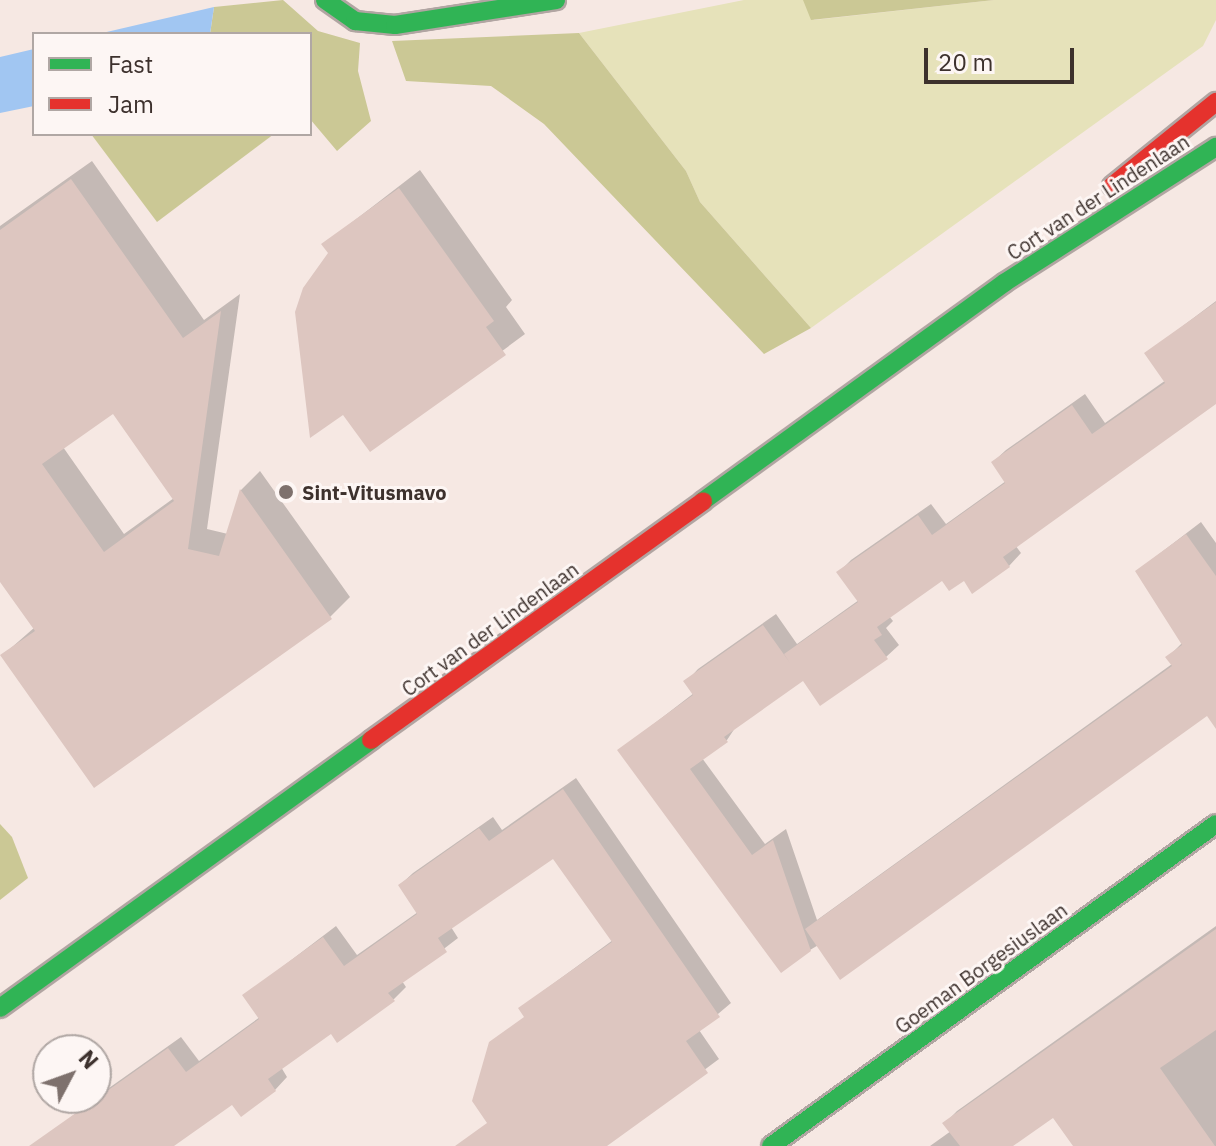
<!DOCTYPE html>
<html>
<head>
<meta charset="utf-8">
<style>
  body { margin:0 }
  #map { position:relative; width:1216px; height:1146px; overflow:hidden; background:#f6e8e3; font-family:"IBM Plex Sans",sans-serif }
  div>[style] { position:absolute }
  .green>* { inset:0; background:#e6e2ba }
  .forest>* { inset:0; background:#cbc895 }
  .water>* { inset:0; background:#a1c6f2 }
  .shadow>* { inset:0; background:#0003 }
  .building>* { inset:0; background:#ddc6c0 }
  .roads { filter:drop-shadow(2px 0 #b1a5a2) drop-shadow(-2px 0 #b1a5a2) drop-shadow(0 2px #b1a5a2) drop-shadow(0 -2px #b1a5a2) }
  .fast>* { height:18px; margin:-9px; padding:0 9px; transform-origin:9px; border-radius:9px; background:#30b455 }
  .jam>* { height:18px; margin:-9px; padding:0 9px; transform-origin:9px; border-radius:9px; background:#e5322d }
  .dots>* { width:22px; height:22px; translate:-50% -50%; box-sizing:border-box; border:4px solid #fdf6f4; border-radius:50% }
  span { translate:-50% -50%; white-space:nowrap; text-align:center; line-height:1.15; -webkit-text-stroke:6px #fdf6f4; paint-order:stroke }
  .street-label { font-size:20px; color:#3d312d }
  .poi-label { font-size:20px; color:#3d312d; font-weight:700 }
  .left { translate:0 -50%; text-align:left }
  .legend { position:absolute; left:32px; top:32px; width:280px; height:104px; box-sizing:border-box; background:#fdf6f4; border:2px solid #b0a7a4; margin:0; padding:10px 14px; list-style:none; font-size:24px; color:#3d312d }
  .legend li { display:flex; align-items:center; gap:16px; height:40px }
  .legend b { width:40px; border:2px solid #b0a7a4 }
  .north { position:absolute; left:32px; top:1034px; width:80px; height:80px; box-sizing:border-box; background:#fdf6f4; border:2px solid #b0a7a4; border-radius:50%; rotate:49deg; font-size:22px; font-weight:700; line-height:32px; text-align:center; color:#3d312d }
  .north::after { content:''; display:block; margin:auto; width:28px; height:36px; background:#7e716d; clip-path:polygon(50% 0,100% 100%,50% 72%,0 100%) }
  .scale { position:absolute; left:924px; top:48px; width:150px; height:36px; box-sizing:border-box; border:4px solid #3d312d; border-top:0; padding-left:10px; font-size:24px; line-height:28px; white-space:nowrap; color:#3d312d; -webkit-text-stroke:6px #fdf6f4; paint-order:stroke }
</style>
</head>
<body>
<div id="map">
  <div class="green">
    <div style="clip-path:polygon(744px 0,804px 0,814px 20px,994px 0,1216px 0,1216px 20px,1203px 46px,811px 328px,700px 202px,686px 171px,579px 33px)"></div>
  </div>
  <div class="forest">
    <div style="clip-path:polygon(283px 0,318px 31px,360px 43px,358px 71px,371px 121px,337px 151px,310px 119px,310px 34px,210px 34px,214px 7px)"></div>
    <div style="clip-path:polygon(803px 0,994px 0,811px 20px)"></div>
    <div style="clip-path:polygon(579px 33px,686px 171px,700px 202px,811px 328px,764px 354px,544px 124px,491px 86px,406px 81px,392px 41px)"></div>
    <div style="clip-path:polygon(91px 134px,274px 134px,157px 222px)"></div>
    <div style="clip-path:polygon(0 824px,12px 837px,28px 878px,0 900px)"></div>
  </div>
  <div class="water">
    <div style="clip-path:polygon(214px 7px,210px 34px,98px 34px)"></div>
    <div style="clip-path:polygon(34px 49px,34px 106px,0 113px,0 57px)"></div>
  </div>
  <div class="shadow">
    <div style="clip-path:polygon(evenodd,92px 161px,204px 320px,240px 294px,207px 529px,228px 534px,241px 490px,260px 471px,350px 597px,330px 617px,3px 655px,35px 627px,0 578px,0 226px,92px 161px,113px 411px,174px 498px,124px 534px,63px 447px,113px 411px)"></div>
    <div style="clip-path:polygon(420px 170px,512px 300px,506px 307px,525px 334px,370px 449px,330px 253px,324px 244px)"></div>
    <div style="clip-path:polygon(1216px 301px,1216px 382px,1015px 545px,1021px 553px,1009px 566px,964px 578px,942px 579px,889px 616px,893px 621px,886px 628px,899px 645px,886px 657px,804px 678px,737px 725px,727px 740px,702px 758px,765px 844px,786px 829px,817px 920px,1172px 664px,1168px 657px,1182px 643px,1137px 571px,1201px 522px,1216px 543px,1216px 709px,810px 950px,620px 750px,694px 693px,686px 682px,698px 669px,776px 614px,797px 644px,859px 600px,839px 572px,851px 560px,931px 504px,946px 524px,1006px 481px,993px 462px,1006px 450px,1085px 394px,1105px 423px,1166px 380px,1147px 353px)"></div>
    <div style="clip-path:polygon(576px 778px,731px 1003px,699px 1030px,719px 1059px,602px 1146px,497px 1146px,577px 1090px,520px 1008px,613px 940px,554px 856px,451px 927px,458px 938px,402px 981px,406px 987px,394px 999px,337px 1040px,331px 1032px,281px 1067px,287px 1077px,275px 1090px,232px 1102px,171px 1146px,38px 1146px,85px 1105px,181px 1037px,199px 1061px,260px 1017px,244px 996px,336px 926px,357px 955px,418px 912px,400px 885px,413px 873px,493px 817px,502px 830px)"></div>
    <div style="clip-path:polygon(1216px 926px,1216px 1146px,1076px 1146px,1053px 1115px,1010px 1146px,930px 1146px,951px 1131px,945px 1123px,957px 1111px)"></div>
  </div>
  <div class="building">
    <div style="clip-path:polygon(evenodd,71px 179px,183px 338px,221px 311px,188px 549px,219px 556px,240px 489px,332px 619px,94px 788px,0 655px,35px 631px,0 582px,0 230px,71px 179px,113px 414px,174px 501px,104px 552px,42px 464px,113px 414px)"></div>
    <div style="clip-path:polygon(399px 188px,494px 321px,486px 327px,506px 355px,370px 452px,343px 415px,310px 438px,295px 312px,303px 288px,328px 253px,321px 244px)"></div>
    <div style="clip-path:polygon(1216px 302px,1216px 404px,1003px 557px,1010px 567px,972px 594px,964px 581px,949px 591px,942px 581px,877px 627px,882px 635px,874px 640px,888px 659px,820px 706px,803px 681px,724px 737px,728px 742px,690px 769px,752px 855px,773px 840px,811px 951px,781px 973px,617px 750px,693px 695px,683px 681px,763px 625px,790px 663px,784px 654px,858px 602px,836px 572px,918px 515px,932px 535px,1005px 483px,991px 462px,1072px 405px,1092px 434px,1165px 383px,1144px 353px)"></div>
    <div style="clip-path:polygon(1186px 534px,1216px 576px,1216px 729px,1207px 716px,840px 980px,805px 929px,1172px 666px,1165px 657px,1182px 645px,1135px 571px)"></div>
    <div style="clip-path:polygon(563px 789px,720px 1017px,686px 1041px,708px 1073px,607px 1146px,455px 1146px,487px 1123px,472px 1101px,489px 1042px,524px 1017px,518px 1008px,612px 942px,553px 859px,438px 938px,447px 952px,388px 993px,395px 1001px,337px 1043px,331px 1034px,268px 1079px,276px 1091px,241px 1117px,232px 1105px,174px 1146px,29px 1146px,168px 1048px,186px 1072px,259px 1019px,242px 995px,323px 937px,344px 966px,417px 914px,398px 885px,479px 828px,489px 841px)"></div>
    <div style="clip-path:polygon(1216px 929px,1216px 1030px,1160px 1068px,1215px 1146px,1073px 1146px,1053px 1118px,1013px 1146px,960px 1146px,942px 1123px)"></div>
  </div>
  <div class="roads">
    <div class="fast">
      <div style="left:325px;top:0;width:37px;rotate:35deg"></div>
      <div style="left:355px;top:21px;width:40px;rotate:5.7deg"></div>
      <div style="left:395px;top:25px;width:163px;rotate:-8.8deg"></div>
      <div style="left:703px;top:501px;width:372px;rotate:-35.9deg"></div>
      <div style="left:1004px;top:283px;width:252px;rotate:-32.7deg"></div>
      <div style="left:0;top:1008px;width:458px;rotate:-35.8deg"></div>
      <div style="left:771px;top:1146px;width:549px;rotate:-35.89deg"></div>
    </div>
    <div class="jam">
      <div style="left:1112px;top:186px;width:134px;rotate:-38.9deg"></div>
      <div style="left:371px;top:740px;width:409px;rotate:-35.7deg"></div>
    </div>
  </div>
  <div class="dots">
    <div style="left:286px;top:492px;background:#7e716d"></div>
  </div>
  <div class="street-label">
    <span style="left:1098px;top:197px;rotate:-33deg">Cort van der Lindenlaan</span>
    <span style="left:490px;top:629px;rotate:-36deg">Cort van der Lindenlaan</span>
    <span style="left:981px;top:968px;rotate:-36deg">Goeman Borgesiuslaan</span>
  </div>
  <div class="poi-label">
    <span class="left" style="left:302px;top:492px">Sint-Vitusmavo</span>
  </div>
  <ul class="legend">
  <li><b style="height:10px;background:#30b455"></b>Fast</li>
  <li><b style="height:10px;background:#e5322d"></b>Jam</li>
  </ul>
  <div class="north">N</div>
  <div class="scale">20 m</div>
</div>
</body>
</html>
